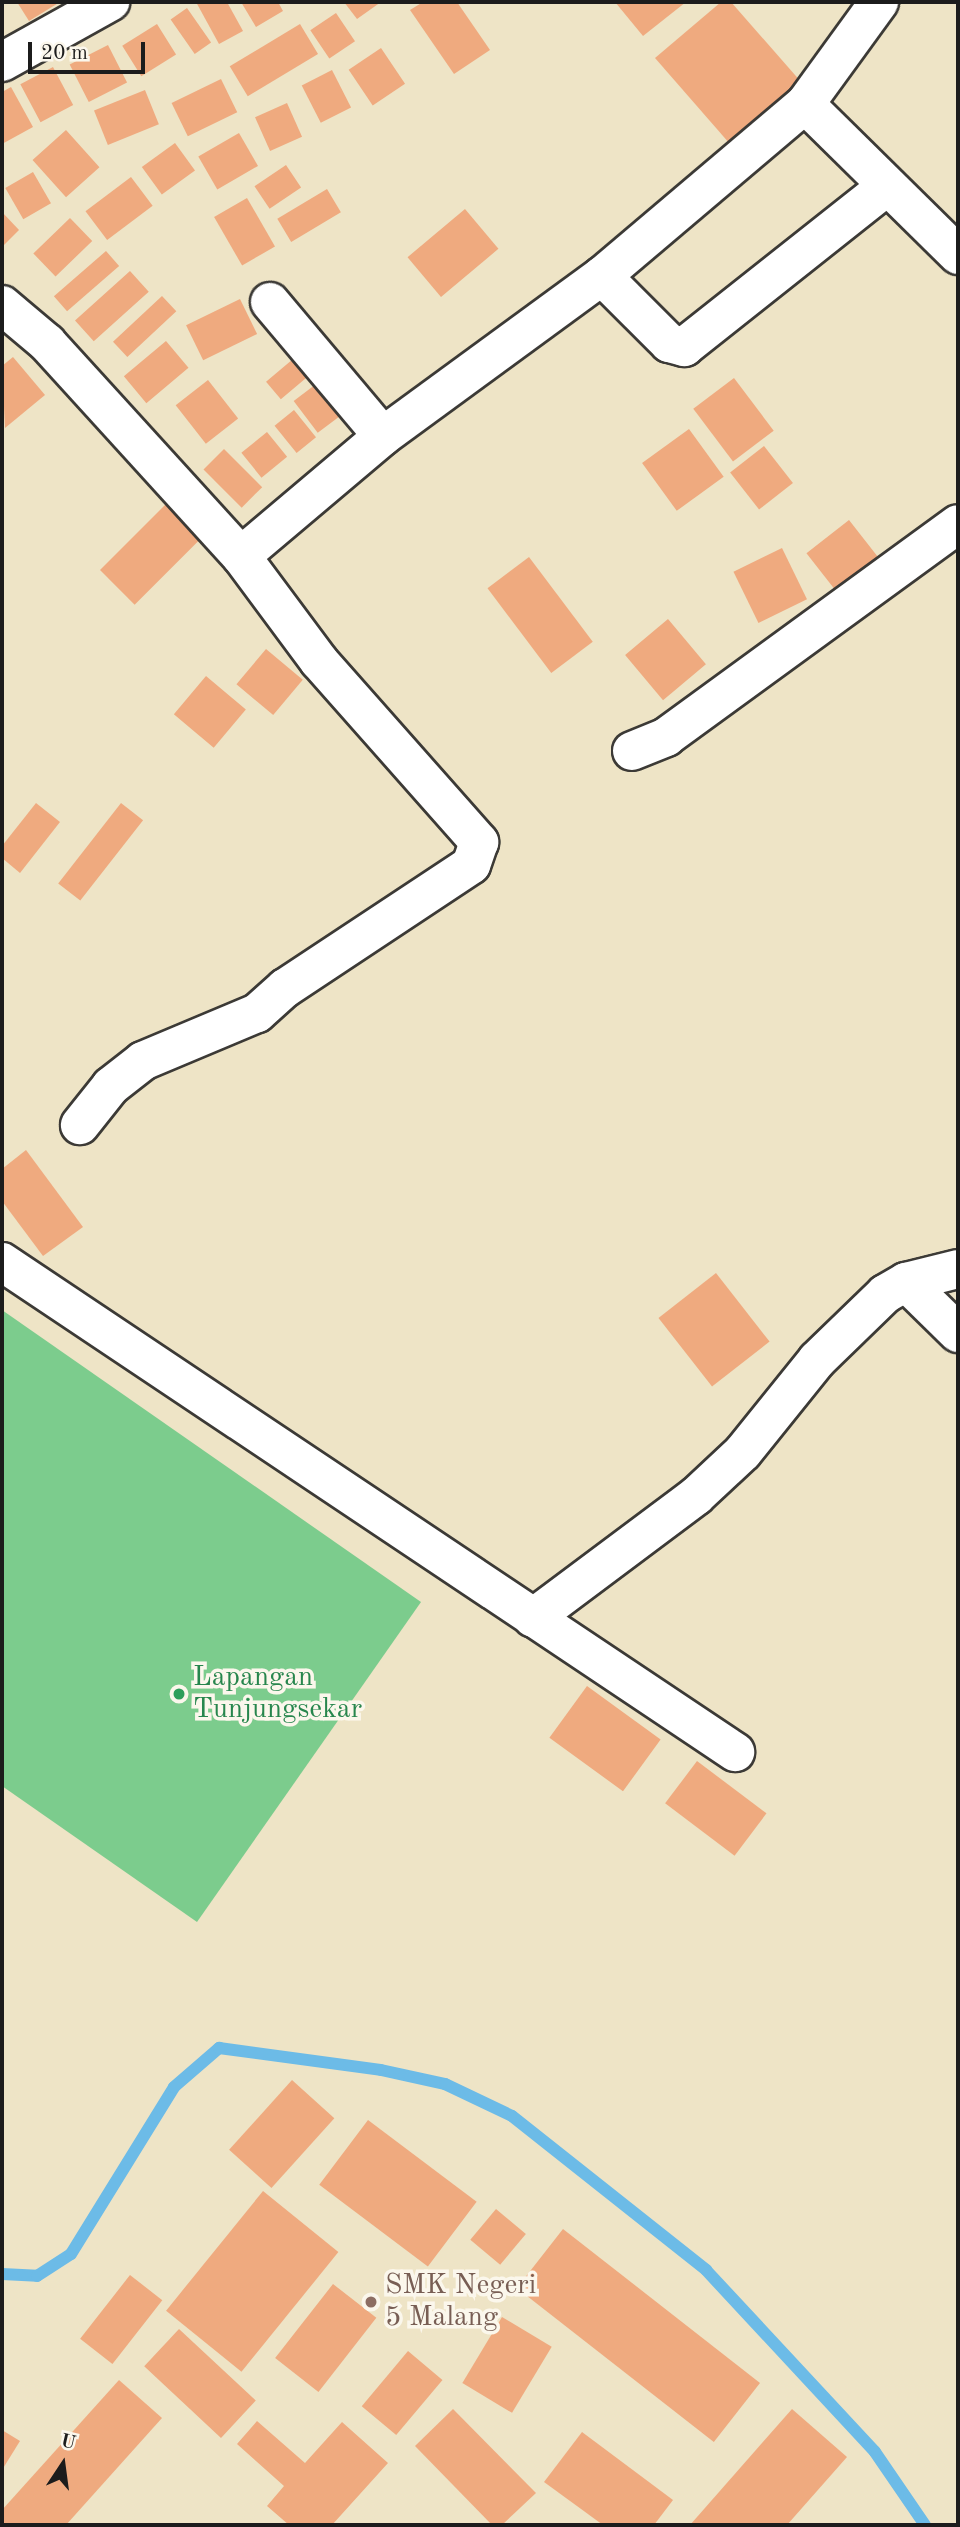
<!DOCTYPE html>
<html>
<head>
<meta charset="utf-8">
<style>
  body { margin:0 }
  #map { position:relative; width:960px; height:2527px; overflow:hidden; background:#eee4c6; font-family:"Old Standard TT",serif }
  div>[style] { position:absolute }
  .green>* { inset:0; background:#7ccc8d }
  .stream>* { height:12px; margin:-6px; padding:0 6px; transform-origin:6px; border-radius:6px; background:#6cbbe7 }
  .building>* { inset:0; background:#efaa7f; transform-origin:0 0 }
  .roads { filter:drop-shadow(2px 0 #3c3a36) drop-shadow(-2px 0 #3c3a36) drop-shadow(0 2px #3c3a36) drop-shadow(0 -2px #3c3a36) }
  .minor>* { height:38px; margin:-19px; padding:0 19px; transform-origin:19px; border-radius:19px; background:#fff }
  .dots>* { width:19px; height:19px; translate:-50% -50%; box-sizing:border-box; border:4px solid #fbf7ec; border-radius:50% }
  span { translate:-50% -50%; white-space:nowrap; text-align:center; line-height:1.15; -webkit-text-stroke:7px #fbf7ec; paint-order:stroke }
  .leisure-label { font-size:28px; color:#27864d }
  .left { translate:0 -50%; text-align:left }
  .education-label { font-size:28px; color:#785e54 }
  .frame { position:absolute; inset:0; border:4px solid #1c1c1c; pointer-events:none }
  .north { position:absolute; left:28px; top:2429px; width:70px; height:70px; -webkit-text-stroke:5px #fbf7ec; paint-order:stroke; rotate:13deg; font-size:19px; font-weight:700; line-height:28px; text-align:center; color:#1c1c1c }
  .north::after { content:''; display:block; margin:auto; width:24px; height:32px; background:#1c1c1c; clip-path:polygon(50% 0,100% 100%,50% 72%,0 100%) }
  .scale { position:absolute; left:28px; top:42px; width:117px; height:32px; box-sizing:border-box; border:4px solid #1c1c1c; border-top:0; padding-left:9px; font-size:21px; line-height:24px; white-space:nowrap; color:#1c1c1c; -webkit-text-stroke:5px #fbf7ec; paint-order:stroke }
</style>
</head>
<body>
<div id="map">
  <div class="green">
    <div style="clip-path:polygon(2px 1310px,421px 1602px,197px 1922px,2px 1786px)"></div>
  </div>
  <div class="stream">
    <div style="left:2px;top:2274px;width:35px;rotate:3deg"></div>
    <div style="left:37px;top:2276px;width:40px;rotate:-32.9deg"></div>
    <div style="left:71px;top:2254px;width:196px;rotate:-58.3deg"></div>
    <div style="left:174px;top:2087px;width:60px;rotate:-40.9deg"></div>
    <div style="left:219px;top:2048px;width:163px;rotate:7.7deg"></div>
    <div style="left:381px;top:2070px;width:66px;rotate:12.3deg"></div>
    <div style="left:445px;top:2084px;width:74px;rotate:25.5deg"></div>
    <div style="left:512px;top:2116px;width:248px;rotate:38.4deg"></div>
    <div style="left:706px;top:2270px;width:248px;rotate:47.1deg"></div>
    <div style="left:875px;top:2452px;width:88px;rotate:55.6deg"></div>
  </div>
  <div class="building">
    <div style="clip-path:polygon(17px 2px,60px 2px,29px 21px)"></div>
    <div style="clip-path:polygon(196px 2px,227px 2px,243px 31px,219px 44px)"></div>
    <div style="clip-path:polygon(241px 2px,278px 2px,283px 11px,256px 27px)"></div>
    <div style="clip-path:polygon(344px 2px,381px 2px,357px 19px)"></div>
    <div style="clip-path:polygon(423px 2px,457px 2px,490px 50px,454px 74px,410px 10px)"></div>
    <div style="clip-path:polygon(615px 2px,686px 2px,643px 36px)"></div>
    <div style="clip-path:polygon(721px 2px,731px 2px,802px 83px,730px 144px,655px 58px)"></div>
    <div style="left:187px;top:8px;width:42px;height:20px;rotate:55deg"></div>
    <div style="left:336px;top:13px;width:34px;height:31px;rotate:56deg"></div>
    <div style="left:157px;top:24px;width:36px;height:41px;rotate:58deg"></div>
    <div style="left:300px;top:24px;width:35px;height:82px;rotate:59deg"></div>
    <div style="left:108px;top:45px;width:42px;height:43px;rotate:63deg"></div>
    <div style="left:381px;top:48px;width:43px;height:39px;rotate:56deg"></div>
    <div style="left:53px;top:67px;width:43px;height:37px;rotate:62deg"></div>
    <div style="left:332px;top:70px;width:42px;height:34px;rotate:63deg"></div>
    <div style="left:221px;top:79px;width:37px;height:55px;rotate:64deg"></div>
    <div style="clip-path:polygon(11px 87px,33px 127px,2px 144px,2px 92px)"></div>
    <div style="left:145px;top:90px;width:37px;height:55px;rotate:68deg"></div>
    <div style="left:287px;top:103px;width:37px;height:35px;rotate:66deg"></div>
    <div style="left:66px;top:130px;width:50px;height:45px;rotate:48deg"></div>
    <div style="left:239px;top:133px;width:38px;height:47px;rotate:60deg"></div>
    <div style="left:175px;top:143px;width:34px;height:41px;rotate:54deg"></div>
    <div style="left:286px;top:165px;width:27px;height:38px;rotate:56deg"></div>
    <div style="left:33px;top:172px;width:36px;height:32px;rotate:60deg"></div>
    <div style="left:131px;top:177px;width:36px;height:57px;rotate:53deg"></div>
    <div style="left:327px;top:189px;width:27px;height:58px;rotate:59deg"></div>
    <div style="left:247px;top:198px;width:56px;height:38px;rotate:60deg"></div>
    <div style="left:465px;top:209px;width:52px;height:75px;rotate:50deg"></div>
    <div style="clip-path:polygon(2px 212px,19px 230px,2px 247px)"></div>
    <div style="left:70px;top:218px;width:32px;height:51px;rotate:46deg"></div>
    <div style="left:106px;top:251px;width:20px;height:69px;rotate:49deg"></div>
    <div style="left:130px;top:271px;width:28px;height:74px;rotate:48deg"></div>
    <div style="left:162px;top:296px;width:21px;height:67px;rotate:47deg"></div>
    <div style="left:240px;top:299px;width:39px;height:60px;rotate:64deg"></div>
    <div style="left:166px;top:341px;width:35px;height:55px;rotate:50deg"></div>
    <div style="left:299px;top:354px;width:23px;height:43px;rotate:50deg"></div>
    <div style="clip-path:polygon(13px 357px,45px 395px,5px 428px,2px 366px)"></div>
    <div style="left:328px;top:375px;width:40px;height:43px;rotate:53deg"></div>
    <div style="left:734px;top:378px;width:66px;height:51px;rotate:53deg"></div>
    <div style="left:208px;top:380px;width:49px;height:41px;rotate:52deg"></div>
    <div style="left:294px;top:410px;width:35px;height:25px;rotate:51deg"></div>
    <div style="left:689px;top:429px;width:59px;height:58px;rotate:54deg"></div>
    <div style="left:267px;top:432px;width:32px;height:33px;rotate:51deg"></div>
    <div style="left:764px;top:446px;width:47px;height:43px;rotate:52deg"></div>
    <div style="left:224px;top:449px;width:54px;height:29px;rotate:45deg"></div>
    <div style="left:170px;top:500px;width:49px;height:99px;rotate:45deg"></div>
    <div style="left:849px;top:520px;width:48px;height:54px;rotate:52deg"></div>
    <div style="left:782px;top:548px;width:57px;height:54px;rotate:64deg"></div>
    <div style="left:529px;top:557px;width:106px;height:52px;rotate:53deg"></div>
    <div style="left:668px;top:619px;width:59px;height:56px;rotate:50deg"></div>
    <div style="left:266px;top:649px;width:48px;height:46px;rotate:40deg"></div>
    <div style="left:206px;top:676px;width:52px;height:50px;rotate:40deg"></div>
    <div style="clip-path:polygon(36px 803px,60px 822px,20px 873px,2px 858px,2px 846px)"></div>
    <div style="left:121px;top:803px;width:28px;height:102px;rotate:38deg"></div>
    <div style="clip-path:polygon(26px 1150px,83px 1227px,43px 1256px,2px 1201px,2px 1169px)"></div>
    <div style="left:716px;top:1273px;width:87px;height:73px;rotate:52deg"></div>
    <div style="left:587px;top:1686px;width:91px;height:64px;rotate:36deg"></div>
    <div style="left:697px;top:1761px;width:87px;height:53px;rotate:37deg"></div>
    <div style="left:292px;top:2080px;width:57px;height:94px;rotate:42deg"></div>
    <div style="left:368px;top:2120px;width:136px;height:81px;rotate:37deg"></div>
    <div style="left:263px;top:2191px;width:97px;height:154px;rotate:39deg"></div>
    <div style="left:496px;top:2209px;width:39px;height:40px;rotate:40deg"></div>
    <div style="left:563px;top:2229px;width:250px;height:75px;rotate:38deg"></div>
    <div style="left:130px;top:2275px;width:41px;height:81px;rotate:38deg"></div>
    <div style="left:333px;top:2284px;width:55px;height:94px;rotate:38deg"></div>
    <div style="left:502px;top:2317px;width:58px;height:77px;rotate:31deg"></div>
    <div style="left:179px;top:2329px;width:105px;height:51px;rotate:43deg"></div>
    <div style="left:408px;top:2351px;width:45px;height:72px;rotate:40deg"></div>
    <div style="clip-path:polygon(119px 2380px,162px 2418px,66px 2525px,2px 2525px,2px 2510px)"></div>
    <div style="clip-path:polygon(453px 2409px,536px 2493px,502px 2525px,492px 2525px,415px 2446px)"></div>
    <div style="clip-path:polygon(792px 2409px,847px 2457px,787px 2525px,690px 2525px)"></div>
    <div style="clip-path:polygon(257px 2421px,305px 2463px,342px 2422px,388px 2463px,332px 2525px,289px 2525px,267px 2506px,284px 2486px,237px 2444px)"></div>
    <div style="clip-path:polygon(2px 2430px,20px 2441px,2px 2470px)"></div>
    <div style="clip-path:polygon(582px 2432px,673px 2500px,654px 2525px,603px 2525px,544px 2482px)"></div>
  </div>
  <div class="roads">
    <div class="minor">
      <div style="left:2px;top:62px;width:124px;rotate:-29.1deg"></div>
      <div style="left:805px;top:104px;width:215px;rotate:44.6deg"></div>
      <div style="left:602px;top:276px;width:95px;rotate:45deg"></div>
      <div style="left:669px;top:343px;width:16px;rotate:15deg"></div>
      <div style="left:684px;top:347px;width:259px;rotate:-38.4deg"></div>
      <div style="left:270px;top:302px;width:175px;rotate:49.9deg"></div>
      <div style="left:2px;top:305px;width:59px;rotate:40.2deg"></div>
      <div style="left:47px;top:343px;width:288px;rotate:47.7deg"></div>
      <div style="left:241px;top:556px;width:131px;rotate:53.4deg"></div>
      <div style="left:319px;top:661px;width:242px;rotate:48.5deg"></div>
      <div style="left:479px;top:842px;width:24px;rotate:109deg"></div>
      <div style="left:471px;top:865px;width:223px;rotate:146.5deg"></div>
      <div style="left:285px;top:988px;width:38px;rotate:138deg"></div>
      <div style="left:257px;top:1013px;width:124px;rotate:157.2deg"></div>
      <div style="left:143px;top:1061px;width:41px;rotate:142deg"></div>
      <div style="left:111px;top:1086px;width:50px;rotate:128.5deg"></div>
      <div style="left:241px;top:556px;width:186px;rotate:-40.2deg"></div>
      <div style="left:383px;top:436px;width:271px;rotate:-36.2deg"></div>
      <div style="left:602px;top:276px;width:266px;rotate:-40.3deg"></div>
      <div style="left:805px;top:104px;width:126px;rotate:-54deg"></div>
      <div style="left:632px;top:751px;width:37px;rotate:-22deg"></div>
      <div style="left:666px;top:737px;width:361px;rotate:-36.1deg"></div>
      <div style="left:2px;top:1262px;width:882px;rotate:33.76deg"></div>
      <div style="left:906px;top:1282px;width:73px;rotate:44.4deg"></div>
      <div style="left:533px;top:1618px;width:204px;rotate:-36.8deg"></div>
      <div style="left:696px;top:1496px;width:64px;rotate:-43.1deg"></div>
      <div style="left:743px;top:1452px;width:118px;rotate:-51.2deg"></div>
      <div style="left:817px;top:1360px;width:95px;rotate:-44.1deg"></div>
      <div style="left:885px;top:1294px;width:24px;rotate:-30deg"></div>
      <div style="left:906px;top:1282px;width:54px;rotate:-14deg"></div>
    </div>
  </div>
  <div class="dots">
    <div style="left:179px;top:1694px;background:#2e9e5b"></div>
    <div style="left:371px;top:2302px;background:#8d6e63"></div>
  </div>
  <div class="leisure-label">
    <span class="left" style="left:193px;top:1694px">Lapangan<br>Tunjungsekar</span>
  </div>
  <div class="education-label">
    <span class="left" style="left:385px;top:2302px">SMK Negeri<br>5 Malang</span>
  </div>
  <div class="frame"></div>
  <div class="north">U</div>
  <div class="scale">20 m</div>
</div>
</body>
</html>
